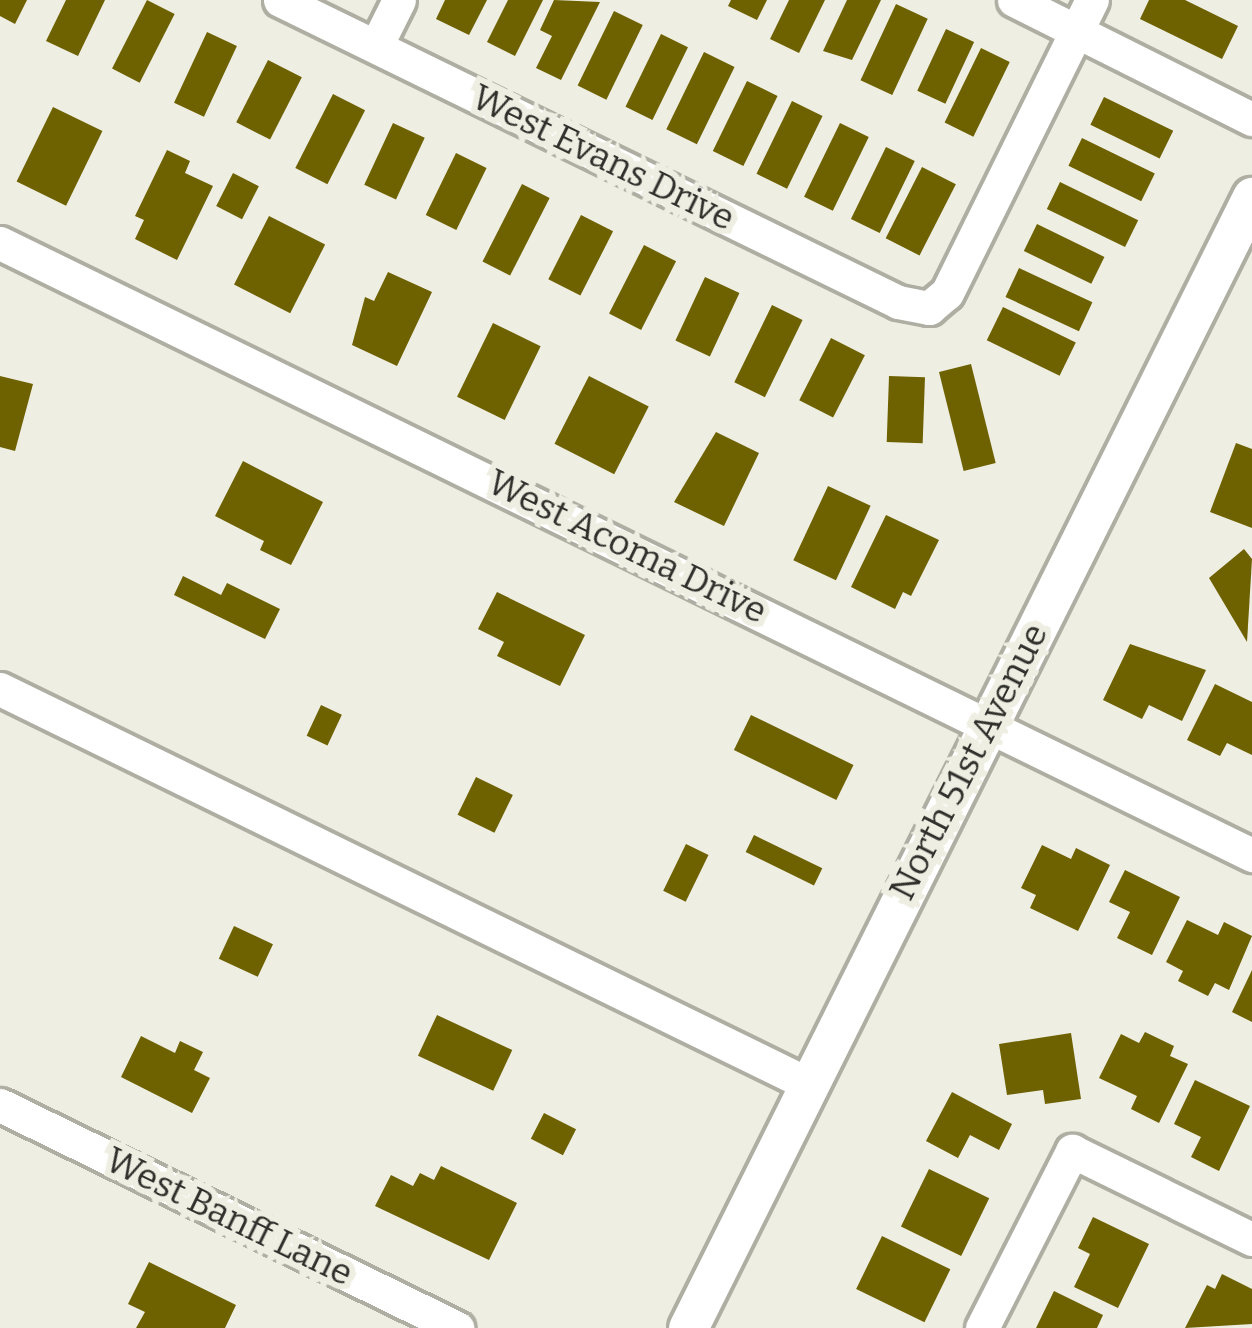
<!DOCTYPE html>
<html>
<head>
<meta charset="utf-8">
<style>
  body { margin:0 }
  #map { position:relative; width:1252px; height:1328px; overflow:hidden; background:#efeee2; font-family:Bitter,serif }
  div>[style] { position:absolute }
  .building>* { inset:0; background:#6e6100; transform-origin:0 0 }
  .roads { filter:drop-shadow(3px 0 #afaea3) drop-shadow(-3px 0 #afaea3) drop-shadow(0 3px #afaea3) drop-shadow(0 -3px #afaea3) }
  .minor>* { height:33px; margin:-16.5px; padding:0 16.5px; transform-origin:16.5px; border-radius:16.5px; background:#fff }
  .major>* { height:39px; margin:-19.5px; padding:0 19.5px; transform-origin:19.5px; border-radius:19.5px; background:#fff }
  span { translate:-50% -50%; white-space:nowrap; text-align:center; line-height:1.15; -webkit-text-stroke:12px #efeee2; paint-order:stroke }
  .street-label { font-size:36px; color:#2f2f2b }
</style>
</head>
<body>
<div id="map">
  <div class="building">
    <div style="clip-path:polygon(0 0,27px 0,15px 24px,0 16px)"></div>
    <div style="clip-path:polygon(66px 0,105px 0,78px 56px,46px 41px)"></div>
    <div style="left:147px;top:0;width:31px;height:77px;rotate:27deg"></div>
    <div style="clip-path:polygon(445px 0,487px 0,469px 35px,436px 19px)"></div>
    <div style="clip-path:polygon(508px 0,543px 0,515px 56px,487px 42px)"></div>
    <div style="clip-path:polygon(554px 0,600px 2px,561px 80px,536px 68px,552px 36px,540px 30px)"></div>
    <div style="clip-path:polygon(731px 0,767px 0,757px 20px,728px 6px)"></div>
    <div style="clip-path:polygon(789px 0,825px 0,799px 53px,770px 39px)"></div>
    <div style="clip-path:polygon(847px 0,881px 0,852px 60px,823px 51px)"></div>
    <div style="clip-path:polygon(1149px 0,1185px 0,1238px 26px,1222px 59px,1140px 19px)"></div>
    <div style="left:896px;top:4px;width:35px;height:84px;rotate:25deg"></div>
    <div style="left:614px;top:11px;width:32px;height:83px;rotate:26deg"></div>
    <div style="left:946px;top:29px;width:31px;height:68px;rotate:25deg"></div>
    <div style="left:207px;top:32px;width:33px;height:78px;rotate:25deg"></div>
    <div style="left:661px;top:34px;width:30px;height:81px;rotate:26deg"></div>
    <div style="left:981px;top:48px;width:32px;height:83px;rotate:26deg"></div>
    <div style="left:704px;top:52px;width:34px;height:86px;rotate:26deg"></div>
    <div style="left:268px;top:60px;width:38px;height:70px;rotate:27deg"></div>
    <div style="left:747px;top:81px;width:34px;height:78px;rotate:26deg"></div>
    <div style="left:333px;top:94px;width:36px;height:83px;rotate:27deg"></div>
    <div style="left:1104px;top:97px;width:77px;height:31px;rotate:26deg"></div>
    <div style="left:792px;top:101px;width:34px;height:81px;rotate:26deg"></div>
    <div style="left:53px;top:107px;width:55px;height:83px;rotate:26deg"></div>
    <div style="left:393px;top:123px;width:35px;height:68px;rotate:25deg"></div>
    <div style="left:840px;top:123px;width:32px;height:82px;rotate:26deg"></div>
    <div style="left:1082px;top:138px;width:81px;height:31px;rotate:26deg"></div>
    <div style="left:886px;top:147px;width:32px;height:80px;rotate:26deg"></div>
    <div style="clip-path:polygon(167px 150px,190px 161px,185px 173px,213px 186px,177px 260px,135px 239px,144px 220px,135px 216px)"></div>
    <div style="left:456px;top:153px;width:34px;height:69px;rotate:26deg"></div>
    <div style="left:922px;top:167px;width:38px;height:80px;rotate:27deg"></div>
    <div style="left:233px;top:173px;width:29px;height:37px;rotate:27deg"></div>
    <div style="left:1060px;top:182px;width:87px;height:30px;rotate:26deg"></div>
    <div style="left:522px;top:184px;width:31px;height:87px;rotate:27deg"></div>
    <div style="left:581px;top:215px;width:36px;height:72px;rotate:27deg"></div>
    <div style="left:269px;top:216px;width:63px;height:77px;rotate:27deg"></div>
    <div style="left:1037px;top:224px;width:75px;height:30px;rotate:26deg"></div>
    <div style="left:644px;top:245px;width:36px;height:77px;rotate:27deg"></div>
    <div style="left:1019px;top:268px;width:81px;height:32px;rotate:25deg"></div>
    <div style="clip-path:polygon(388px 272px,432px 292px,397px 366px,352px 345px,365px 297px,374px 301px)"></div>
    <div style="left:705px;top:277px;width:38px;height:70px;rotate:25deg"></div>
    <div style="left:772px;top:305px;width:34px;height:86px;rotate:26deg"></div>
    <div style="left:1003px;top:307px;width:81px;height:37px;rotate:26deg"></div>
    <div style="left:493px;top:323px;width:53px;height:82px;rotate:26deg"></div>
    <div style="left:831px;top:338px;width:38px;height:70px;rotate:27deg"></div>
    <div style="left:971px;top:364px;width:102px;height:33px;rotate:76deg"></div>
    <div style="clip-path:polygon(0 376px,33px 384px,15px 451px,0 447px)"></div>
    <div style="left:589px;top:376px;width:67px;height:76px;rotate:27deg"></div>
    <div style="left:889px;top:376px;width:36px;height:66px;rotate:2deg"></div>
    <div style="clip-path:polygon(716px 432px,759px 453px,724px 526px,674px 502px)"></div>
    <div style="clip-path:polygon(1236px 443px,1252px 449px,1252px 528px,1210px 512px)"></div>
    <div style="clip-path:polygon(243px 461px,323px 502px,291px 565px,260px 550px,264px 541px,215px 516px)"></div>
    <div style="left:828px;top:486px;width:47px;height:82px;rotate:25deg"></div>
    <div style="clip-path:polygon(886px 515px,939px 540px,911px 596px,903px 592px,895px 609px,851px 587px)"></div>
    <div style="clip-path:polygon(1244px 549px,1252px 559px,1247px 642px,1209px 578px)"></div>
    <div style="clip-path:polygon(183px 576px,221px 595px,227px 583px,280px 609px,265px 639px,174px 595px)"></div>
    <div style="clip-path:polygon(497px 592px,585px 635px,560px 686px,497px 656px,504px 642px,478px 629px)"></div>
    <div style="clip-path:polygon(1130px 644px,1206px 670px,1182px 721px,1149px 705px,1142px 719px,1103px 700px)"></div>
    <div style="clip-path:polygon(1215px 684px,1252px 702px,1252px 755px,1227px 743px,1220px 756px,1187px 740px)"></div>
    <div style="left:321px;top:705px;width:23px;height:34px;rotate:25deg"></div>
    <div style="left:751px;top:715px;width:114px;height:39px;rotate:26deg"></div>
    <div style="left:476px;top:777px;width:41px;height:42px;rotate:26deg"></div>
    <div style="left:754px;top:835px;width:76px;height:19px;rotate:26deg"></div>
    <div style="left:686px;top:844px;width:25px;height:52px;rotate:26deg"></div>
    <div style="clip-path:polygon(1042px 845px,1071px 859px,1076px 848px,1110px 865px,1078px 931px,1030px 908px,1036px 895px,1021px 888px)"></div>
    <div style="clip-path:polygon(1125px 870px,1180px 897px,1152px 955px,1117px 938px,1130px 912px,1109px 902px)"></div>
    <div style="clip-path:polygon(1187px 920px,1218px 935px,1224px 922px,1252px 936px,1229px 990px,1215px 983px,1208px 996px,1178px 981px,1183px 971px,1166px 962px)"></div>
    <div style="left:234px;top:926px;width:43px;height:36px;rotate:25deg"></div>
    <div style="clip-path:polygon(1252px 970px,1252px 1022px,1232px 1012px)"></div>
    <div style="left:437px;top:1015px;width:83px;height:45px;rotate:25deg"></div>
    <div style="clip-path:polygon(1145px 1032px,1174px 1046px,1170px 1056px,1188px 1064px,1159px 1123px,1131px 1109px,1137px 1096px,1099px 1078px,1121px 1034px,1139px 1043px)"></div>
    <div style="clip-path:polygon(1071px 1033px,1081px 1099px,1045px 1104px,1043px 1090px,1007px 1095px,999px 1044px)"></div>
    <div style="clip-path:polygon(141px 1036px,175px 1053px,180px 1041px,203px 1052px,194px 1070px,210px 1078px,192px 1113px,121px 1077px)"></div>
    <div style="clip-path:polygon(1195px 1080px,1250px 1106px,1219px 1171px,1191px 1157px,1201px 1137px,1174px 1124px)"></div>
    <div style="clip-path:polygon(952px 1092px,1012px 1124px,999px 1150px,970px 1135px,958px 1158px,926px 1141px)"></div>
    <div style="left:544px;top:1113px;width:36px;height:29px;rotate:27deg"></div>
    <div style="clip-path:polygon(441px 1166px,517px 1203px,489px 1260px,375px 1206px,391px 1175px,413px 1186px,420px 1173px,434px 1180px)"></div>
    <div style="left:929px;top:1169px;width:67px;height:64px;rotate:26deg"></div>
    <div style="clip-path:polygon(1093px 1217px,1149px 1244px,1118px 1308px,1074px 1287px,1090px 1254px,1078px 1248px)"></div>
    <div style="left:882px;top:1236px;width:76px;height:59px;rotate:26deg"></div>
    <div style="clip-path:polygon(149px 1262px,236px 1305px,225px 1328px,136px 1328px,145px 1312px,128px 1304px)"></div>
    <div style="clip-path:polygon(1222px 1274px,1252px 1289px,1252px 1324px,1185px 1328px,1207px 1285px,1215px 1289px)"></div>
    <div style="clip-path:polygon(1054px 1291px,1103px 1315px,1097px 1328px,1036px 1328px)"></div>
  </div>
  <div class="roads">
    <div class="minor">
      <div style="left:280px;top:0;width:688px;rotate:26.04deg"></div>
      <div style="left:898px;top:302px;width:32px;rotate:11deg"></div>
      <div style="left:929px;top:308px;width:23px;rotate:-40deg"></div>
      <div style="left:947px;top:293px;width:327px;rotate:-63.7deg"></div>
      <div style="left:1014px;top:0;width:266px;rotate:26.6deg"></div>
      <div style="left:376px;top:46px;width:51px;rotate:-63.4deg"></div>
      <div style="left:0;top:243px;width:1394px;rotate:26.05deg"></div>
      <div style="left:0;top:689px;width:899px;rotate:26.05deg"></div>
      <div style="left:0;top:1105px;width:509px;rotate:26.01deg"></div>
      <div style="left:982px;top:1328px;width:199px;rotate:-63deg"></div>
      <div style="left:1072px;top:1151px;width:200px;rotate:26.1deg"></div>
    </div>
    <div class="major">
      <div style="left:688px;top:1328px;width:1264px;rotate:-63.5deg"></div>
    </div>
  </div>
  <div class="street-label">
    <span style="left:603px;top:158px;rotate:26deg">West Evans Drive</span>
    <span style="left:627px;top:547px;rotate:26deg">West Acoma Drive</span>
    <span style="left:969px;top:762px;rotate:-63deg">North 51st Avenue</span>
    <span style="left:229px;top:1217px;rotate:26deg">West Banff Lane</span>
  </div>
</div>
</body>
</html>
